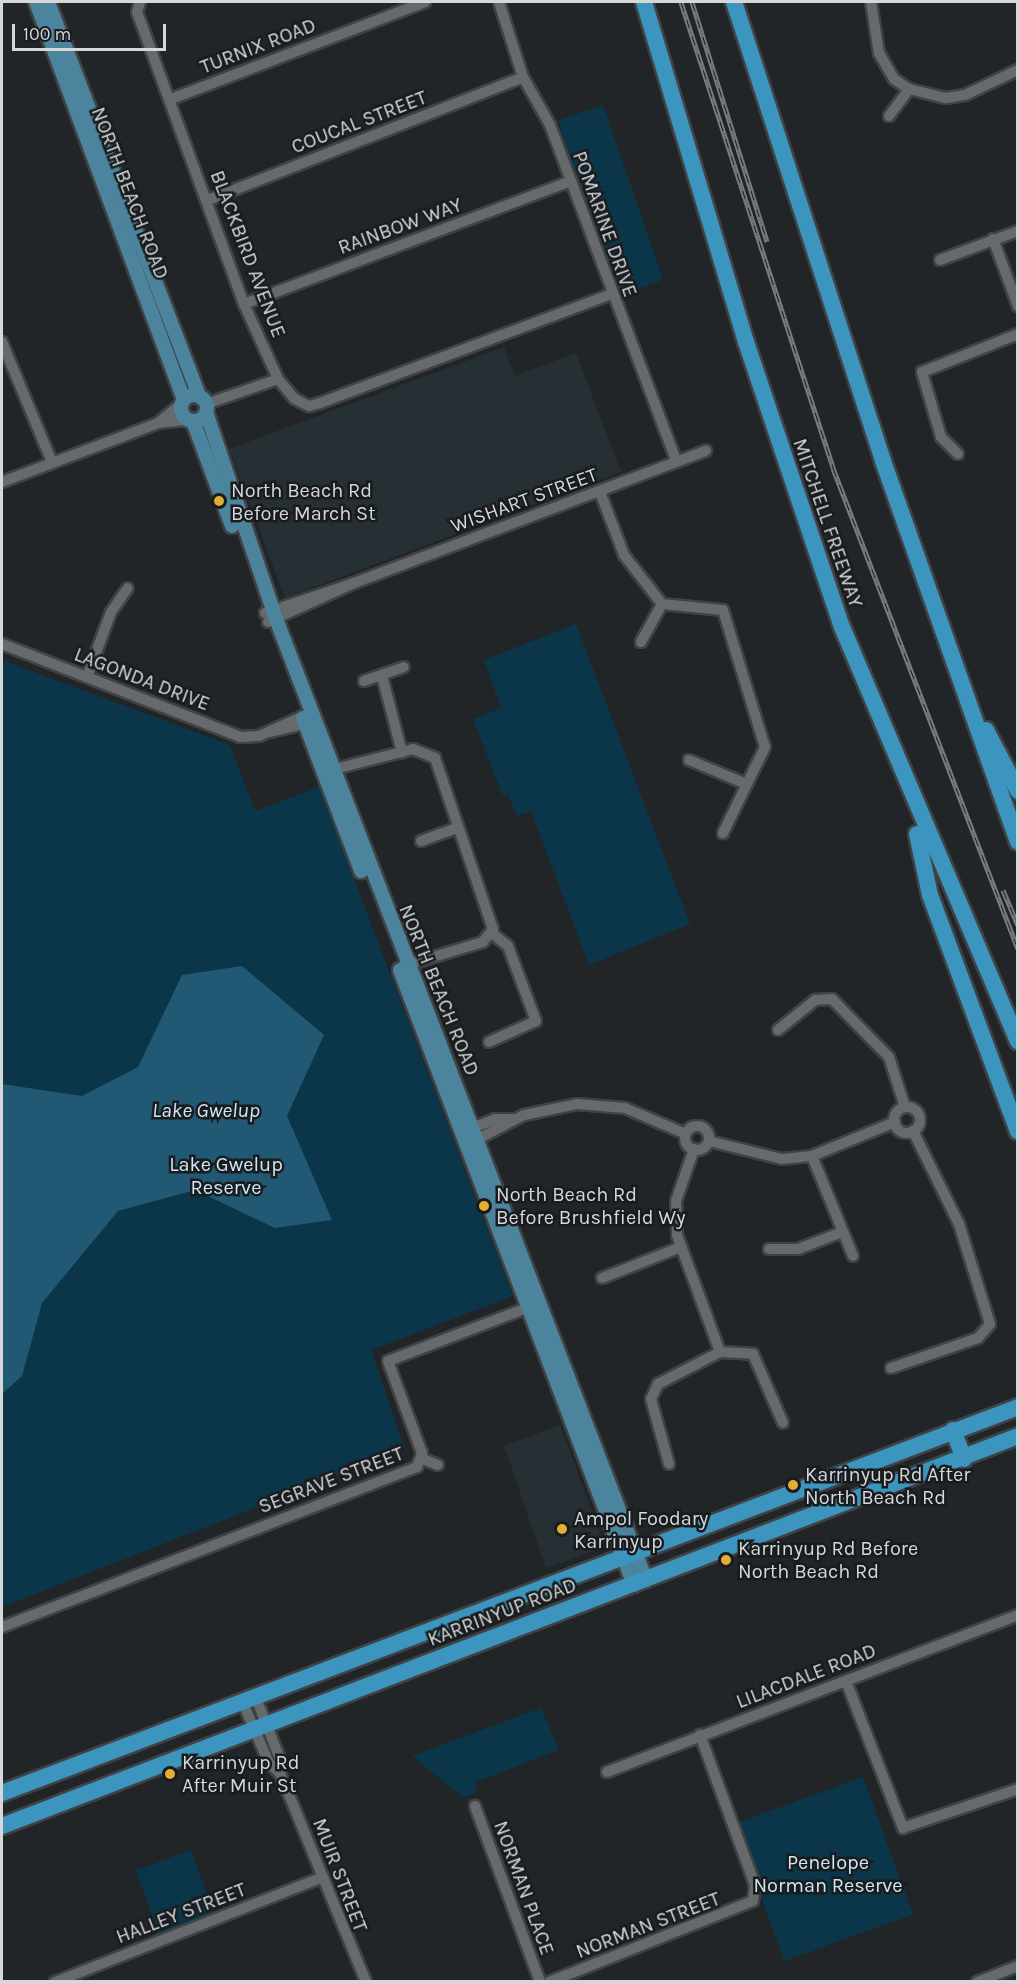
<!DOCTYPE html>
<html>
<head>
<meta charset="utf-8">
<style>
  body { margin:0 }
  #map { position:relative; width:1019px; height:1983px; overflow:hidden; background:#222527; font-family:Karla,sans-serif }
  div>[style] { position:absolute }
  .built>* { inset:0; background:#262f34 }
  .green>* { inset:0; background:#0b3649; transform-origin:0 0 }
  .water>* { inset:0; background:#215873 }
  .roads { filter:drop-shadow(2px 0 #404244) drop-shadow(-2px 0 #404244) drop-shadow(0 2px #404244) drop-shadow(0 -2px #404244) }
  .minor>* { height:10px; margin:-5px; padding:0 5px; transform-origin:5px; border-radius:5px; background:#666a6c }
  .minor>.ring { margin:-5px; padding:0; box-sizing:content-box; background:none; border:10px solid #666a6c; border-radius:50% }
  .major>* { height:14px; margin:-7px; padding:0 7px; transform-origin:7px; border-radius:7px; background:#4c849e }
  .major>.ring { margin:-7px; padding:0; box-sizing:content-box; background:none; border:14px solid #4c849e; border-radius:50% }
  .highway>* { height:16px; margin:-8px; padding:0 8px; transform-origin:8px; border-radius:8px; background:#3b95bf }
  .rail>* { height:5px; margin-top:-2.5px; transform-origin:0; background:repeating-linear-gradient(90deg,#191c1e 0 9px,#7a7c7e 0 18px); box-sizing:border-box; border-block:2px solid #7a7c7e }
  .dots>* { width:16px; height:16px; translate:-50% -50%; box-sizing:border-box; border:3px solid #191c1e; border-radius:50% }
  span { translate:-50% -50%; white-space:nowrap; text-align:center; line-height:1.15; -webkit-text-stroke:5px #191c1e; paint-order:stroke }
  .street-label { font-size:20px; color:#d5d7d9 }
  .poi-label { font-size:20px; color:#d5d7d9 }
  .left { translate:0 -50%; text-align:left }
  .park-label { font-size:20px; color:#d0e7f3 }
  .water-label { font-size:21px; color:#cfe6f3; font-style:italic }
  .frame { position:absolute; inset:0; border:3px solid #d5d7d9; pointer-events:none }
  .scale { position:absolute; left:12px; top:24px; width:154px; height:27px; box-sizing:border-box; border:3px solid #d5d7d9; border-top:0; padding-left:8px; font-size:18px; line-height:21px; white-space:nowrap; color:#d5d7d9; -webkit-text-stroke:4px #191c1e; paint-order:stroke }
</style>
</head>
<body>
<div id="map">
  <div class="built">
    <div style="clip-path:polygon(504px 347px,515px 376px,576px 353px,621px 472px,285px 598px,229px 449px)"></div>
    <div style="clip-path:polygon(560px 1425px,603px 1540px,597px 1550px,546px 1568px,504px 1446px)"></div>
  </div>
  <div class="green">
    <div style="left:603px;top:105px;width:185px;height:48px;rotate:71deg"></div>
    <div style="clip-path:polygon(576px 624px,690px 924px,589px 965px,531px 811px,517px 816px,508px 794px,503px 796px,473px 719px,501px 708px,484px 660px)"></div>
    <div style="clip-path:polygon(2px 660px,230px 745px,255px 811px,319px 787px,513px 1296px,371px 1350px,405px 1449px,2px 1607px)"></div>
    <div style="clip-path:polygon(541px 1708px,559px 1750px,475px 1782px,477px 1793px,463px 1797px,412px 1756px)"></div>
    <div style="left:863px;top:1777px;width:146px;height:137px;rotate:70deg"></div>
    <div style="left:191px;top:1850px;width:73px;height:59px;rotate:70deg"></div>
  </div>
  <div class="water">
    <div style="clip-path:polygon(242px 966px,324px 1035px,287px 1116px,332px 1220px,275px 1228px,195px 1190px,118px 1211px,42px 1303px,22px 1376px,2px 1394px,2px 1084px,82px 1096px,138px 1067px,182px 975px)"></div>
  </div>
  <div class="roads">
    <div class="minor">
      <div style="left:140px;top:2px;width:10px;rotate:107deg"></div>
      <div style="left:137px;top:12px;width:311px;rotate:69.9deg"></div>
      <div style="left:244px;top:304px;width:82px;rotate:65.6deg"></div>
      <div style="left:278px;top:379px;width:26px;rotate:50deg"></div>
      <div style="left:295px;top:399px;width:16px;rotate:27deg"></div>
      <div style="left:309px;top:406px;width:11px;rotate:-15deg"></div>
      <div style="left:320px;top:403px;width:311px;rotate:-20.5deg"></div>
      <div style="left:499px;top:2px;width:79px;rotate:72.3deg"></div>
      <div style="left:523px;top:77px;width:55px;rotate:60.6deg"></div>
      <div style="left:550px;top:125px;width:359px;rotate:69.4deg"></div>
      <div style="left:871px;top:2px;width:52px;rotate:81.1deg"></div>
      <div style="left:879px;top:53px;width:30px;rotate:60deg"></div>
      <div style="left:894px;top:79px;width:18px;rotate:34deg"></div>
      <div style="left:909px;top:89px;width:38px;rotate:14deg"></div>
      <div style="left:946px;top:98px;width:19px;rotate:-9deg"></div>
      <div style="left:965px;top:95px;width:59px;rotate:-25.3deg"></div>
      <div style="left:171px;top:99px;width:272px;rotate:-20.9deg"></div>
      <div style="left:889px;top:116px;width:34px;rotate:-53deg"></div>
      <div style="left:208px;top:200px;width:338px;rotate:-21.3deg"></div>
      <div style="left:993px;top:239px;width:72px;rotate:69.5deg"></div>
      <div style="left:940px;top:260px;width:83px;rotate:-20.4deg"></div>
      <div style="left:244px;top:304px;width:347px;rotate:-20.6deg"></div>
      <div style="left:2px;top:342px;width:130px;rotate:67.4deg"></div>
      <div style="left:206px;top:404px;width:76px;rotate:-19.1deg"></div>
      <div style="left:158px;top:423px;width:30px;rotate:-6deg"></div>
      <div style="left:958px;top:454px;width:24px;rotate:-135deg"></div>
      <div style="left:941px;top:437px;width:68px;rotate:-106.3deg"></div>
      <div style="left:922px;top:372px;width:103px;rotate:-21.6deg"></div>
      <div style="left:2px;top:482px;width:167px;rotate:-20.7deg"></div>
      <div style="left:158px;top:423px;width:30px;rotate:-40deg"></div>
      <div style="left:600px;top:492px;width:67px;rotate:69.1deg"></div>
      <div style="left:624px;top:555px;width:62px;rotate:52.2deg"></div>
      <div style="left:662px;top:604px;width:61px;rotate:5.6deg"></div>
      <div style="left:723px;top:610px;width:143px;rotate:73deg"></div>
      <div style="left:765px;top:747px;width:96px;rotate:116deg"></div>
      <div style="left:265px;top:613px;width:94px;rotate:-18.6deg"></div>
      <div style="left:268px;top:622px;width:94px;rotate:-24.4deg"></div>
      <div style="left:354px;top:583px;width:376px;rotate:-20.6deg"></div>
      <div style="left:641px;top:642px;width:43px;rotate:-61.1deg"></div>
      <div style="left:2px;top:644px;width:256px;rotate:21.3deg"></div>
      <div style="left:240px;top:737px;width:19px;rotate:-3deg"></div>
      <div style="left:259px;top:736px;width:54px;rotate:-24.2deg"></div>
      <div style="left:382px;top:676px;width:79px;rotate:75.3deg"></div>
      <div style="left:87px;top:677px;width:69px;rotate:-69.7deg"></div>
      <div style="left:111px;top:612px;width:29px;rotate:-55deg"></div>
      <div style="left:364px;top:681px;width:42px;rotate:-19.3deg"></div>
      <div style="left:270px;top:732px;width:44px;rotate:-13.1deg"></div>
      <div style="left:689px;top:760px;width:60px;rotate:22.7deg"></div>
      <div style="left:327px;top:771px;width:89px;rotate:-14.3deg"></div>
      <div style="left:413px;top:749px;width:24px;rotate:22deg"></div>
      <div style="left:435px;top:758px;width:181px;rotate:71.3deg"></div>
      <div style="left:493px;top:929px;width:16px;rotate:128deg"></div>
      <div style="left:483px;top:942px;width:84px;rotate:163.3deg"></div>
      <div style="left:421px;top:841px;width:38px;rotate:-20deg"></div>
      <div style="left:778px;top:1030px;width:48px;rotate:-39deg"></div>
      <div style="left:815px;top:1000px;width:17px;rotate:-3deg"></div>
      <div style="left:832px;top:999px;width:81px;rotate:45.5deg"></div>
      <div style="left:889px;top:1057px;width:52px;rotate:72.3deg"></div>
      <div style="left:489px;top:1042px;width:51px;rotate:-24.1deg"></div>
      <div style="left:536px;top:1021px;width:80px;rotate:-110.5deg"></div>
      <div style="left:508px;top:946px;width:21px;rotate:-141deg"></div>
      <div class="ring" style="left:894px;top:1107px;width:16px;height:16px"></div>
      <div class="ring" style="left:685px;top:1126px;width:14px;height:14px"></div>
      <div style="left:467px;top:1130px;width:30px;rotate:-21deg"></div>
      <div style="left:495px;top:1119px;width:17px"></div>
      <div style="left:709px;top:1141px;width:75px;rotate:13.9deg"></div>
      <div style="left:782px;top:1159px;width:30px;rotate:-6deg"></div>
      <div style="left:812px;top:1156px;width:90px;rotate:-22.3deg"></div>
      <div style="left:470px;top:1143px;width:61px;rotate:-27.4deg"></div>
      <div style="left:524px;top:1115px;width:54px;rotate:-11.7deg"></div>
      <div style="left:577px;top:1104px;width:48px;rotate:4.8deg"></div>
      <div style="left:625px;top:1108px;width:66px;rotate:23.1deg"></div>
      <div style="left:694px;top:1149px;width:55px;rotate:109.1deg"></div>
      <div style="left:676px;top:1201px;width:34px;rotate:88deg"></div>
      <div style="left:677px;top:1235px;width:125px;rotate:69.8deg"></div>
      <div style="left:812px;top:1156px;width:108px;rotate:67.7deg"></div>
      <div style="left:769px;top:1249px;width:29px"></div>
      <div style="left:798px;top:1249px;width:45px;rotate:-20.9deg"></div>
      <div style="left:602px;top:1278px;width:85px;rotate:-21.4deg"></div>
      <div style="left:891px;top:1368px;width:92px;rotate:-19deg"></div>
      <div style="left:978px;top:1338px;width:18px;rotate:-49deg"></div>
      <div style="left:990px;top:1324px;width:105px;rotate:-107.2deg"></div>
      <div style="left:959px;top:1224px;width:104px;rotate:-116.3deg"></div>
      <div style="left:423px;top:1459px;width:16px;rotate:22deg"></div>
      <div style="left:669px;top:1464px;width:67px;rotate:-105.5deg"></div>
      <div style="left:651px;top:1399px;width:17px;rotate:-65deg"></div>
      <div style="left:658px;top:1384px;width:70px;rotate:-27.3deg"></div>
      <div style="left:720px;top:1352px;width:33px;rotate:3deg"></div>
      <div style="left:753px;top:1354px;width:75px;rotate:66.5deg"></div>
      <div style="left:2px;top:1627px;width:445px;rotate:-21.1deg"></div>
      <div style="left:417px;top:1467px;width:15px;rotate:-70deg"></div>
      <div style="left:422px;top:1453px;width:98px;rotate:-110.3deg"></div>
      <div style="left:388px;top:1361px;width:157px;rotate:-20.9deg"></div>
      <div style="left:846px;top:1681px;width:158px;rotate:68.8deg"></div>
      <div style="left:903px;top:1828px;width:121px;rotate:-18.7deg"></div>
      <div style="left:256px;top:1698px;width:66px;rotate:68.5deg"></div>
      <div style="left:280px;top:1759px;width:14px;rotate:90deg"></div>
      <div style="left:280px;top:1773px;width:226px;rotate:67.6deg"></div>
      <div style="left:243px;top:1703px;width:65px;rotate:66.6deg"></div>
      <div style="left:269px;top:1763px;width:15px;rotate:42deg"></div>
      <div style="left:607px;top:1772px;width:440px;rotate:-20.9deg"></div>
      <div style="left:475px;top:1806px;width:188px;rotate:69.7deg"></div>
      <div style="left:55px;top:1982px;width:286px;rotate:-21.4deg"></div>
      <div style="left:549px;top:1982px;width:219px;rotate:-21.7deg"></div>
      <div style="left:753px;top:1901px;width:16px;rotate:-83deg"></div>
      <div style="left:755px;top:1885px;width:160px;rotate:-110.1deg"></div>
      <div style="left:977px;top:1982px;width:44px;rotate:-21.3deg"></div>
    </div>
    <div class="major">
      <div style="left:36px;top:2px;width:424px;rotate:69.6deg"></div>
      <div style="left:48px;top:2px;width:423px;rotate:69deg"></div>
      <div class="ring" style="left:181px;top:395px;width:12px;height:12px"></div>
      <div style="left:206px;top:412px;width:219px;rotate:71.3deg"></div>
      <div style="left:276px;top:619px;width:1030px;rotate:68.94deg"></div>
      <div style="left:193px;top:421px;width:112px;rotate:69.6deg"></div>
      <div style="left:303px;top:718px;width:164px;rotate:69.2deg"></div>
      <div style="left:400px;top:970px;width:658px;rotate:69.17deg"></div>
    </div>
    <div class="highway">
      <div style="left:644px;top:2px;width:355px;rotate:73.3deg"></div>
      <div style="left:746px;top:342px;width:301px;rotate:71.4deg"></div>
      <div style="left:842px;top:627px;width:450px;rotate:67deg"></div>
      <div style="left:734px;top:2px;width:483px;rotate:72deg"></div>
      <div style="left:883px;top:461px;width:404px;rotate:70.5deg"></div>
      <div style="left:986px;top:730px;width:69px;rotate:62.3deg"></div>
      <div style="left:917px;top:834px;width:62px;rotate:78deg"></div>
      <div style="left:930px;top:895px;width:252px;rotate:69.6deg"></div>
      <div style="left:953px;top:1430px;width:31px;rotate:69deg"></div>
      <div style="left:2px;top:1793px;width:1087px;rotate:-20.8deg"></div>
      <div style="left:2px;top:1826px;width:1088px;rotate:-21deg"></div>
    </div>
  </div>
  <div class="rail">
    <div style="left:681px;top:2px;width:490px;rotate:71.9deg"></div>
    <div style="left:833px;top:468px;width:515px;rotate:68.96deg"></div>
    <div style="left:692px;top:2px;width:251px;rotate:72.6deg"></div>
    <div style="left:1003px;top:890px;width:38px;rotate:67deg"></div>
  </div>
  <div class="dots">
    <div style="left:219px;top:501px;background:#e4ad35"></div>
    <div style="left:484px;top:1206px;background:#e4ad35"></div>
    <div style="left:793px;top:1485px;background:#e4ad35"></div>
    <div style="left:562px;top:1529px;background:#e4ad35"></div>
    <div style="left:726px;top:1560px;background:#e4ad35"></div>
    <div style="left:170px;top:1774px;background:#e4ad35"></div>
  </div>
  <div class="street-label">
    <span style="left:258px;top:46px;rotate:-21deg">TURNIX ROAD</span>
    <span style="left:359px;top:122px;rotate:-21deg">COUCAL STREET</span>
    <span style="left:130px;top:193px;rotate:69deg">NORTH BEACH ROAD</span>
    <span style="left:605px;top:224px;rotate:70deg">POMARINE DRIVE</span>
    <span style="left:400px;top:226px;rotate:-20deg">RAINBOW WAY</span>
    <span style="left:248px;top:254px;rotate:69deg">BLACKBIRD AVENUE</span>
    <span style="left:524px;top:500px;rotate:-20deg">WISHART STREET</span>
    <span style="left:828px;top:523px;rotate:71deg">MITCHELL FREEWAY</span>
    <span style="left:142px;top:679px;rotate:21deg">LAGONDA DRIVE</span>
    <span style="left:439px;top:990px;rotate:68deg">NORTH BEACH ROAD</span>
    <span style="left:331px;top:1480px;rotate:-21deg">SEGRAVE STREET</span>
    <span style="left:502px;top:1612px;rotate:-21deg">KARRINYUP ROAD</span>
    <span style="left:806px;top:1676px;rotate:-21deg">LILACDALE ROAD</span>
    <span style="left:340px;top:1875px;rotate:69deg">MUIR STREET</span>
    <span style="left:524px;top:1888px;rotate:70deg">NORMAN PLACE</span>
    <span style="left:181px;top:1913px;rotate:-21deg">HALLEY STREET</span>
    <span style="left:648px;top:1925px;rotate:-21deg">NORMAN STREET</span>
  </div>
  <div class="poi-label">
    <span class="left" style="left:231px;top:502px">North Beach Rd<br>Before March St</span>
    <span class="left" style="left:496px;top:1206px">North Beach Rd<br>Before Brushfield Wy</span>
    <span class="left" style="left:805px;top:1486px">Karrinyup Rd After<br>North Beach Rd</span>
    <span class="left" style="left:574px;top:1530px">Ampol Foodary<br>Karrinyup</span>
    <span class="left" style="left:738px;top:1560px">Karrinyup Rd Before<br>North Beach Rd</span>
    <span class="left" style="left:182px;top:1774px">Karrinyup Rd<br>After Muir St</span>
  </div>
  <div class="park-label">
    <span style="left:226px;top:1176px">Lake Gwelup<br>Reserve</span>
    <span style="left:828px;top:1874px">Penelope<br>Norman Reserve</span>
  </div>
  <div class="water-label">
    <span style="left:206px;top:1110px">Lake Gwelup</span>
  </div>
  <div class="frame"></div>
  <div class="scale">100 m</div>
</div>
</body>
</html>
